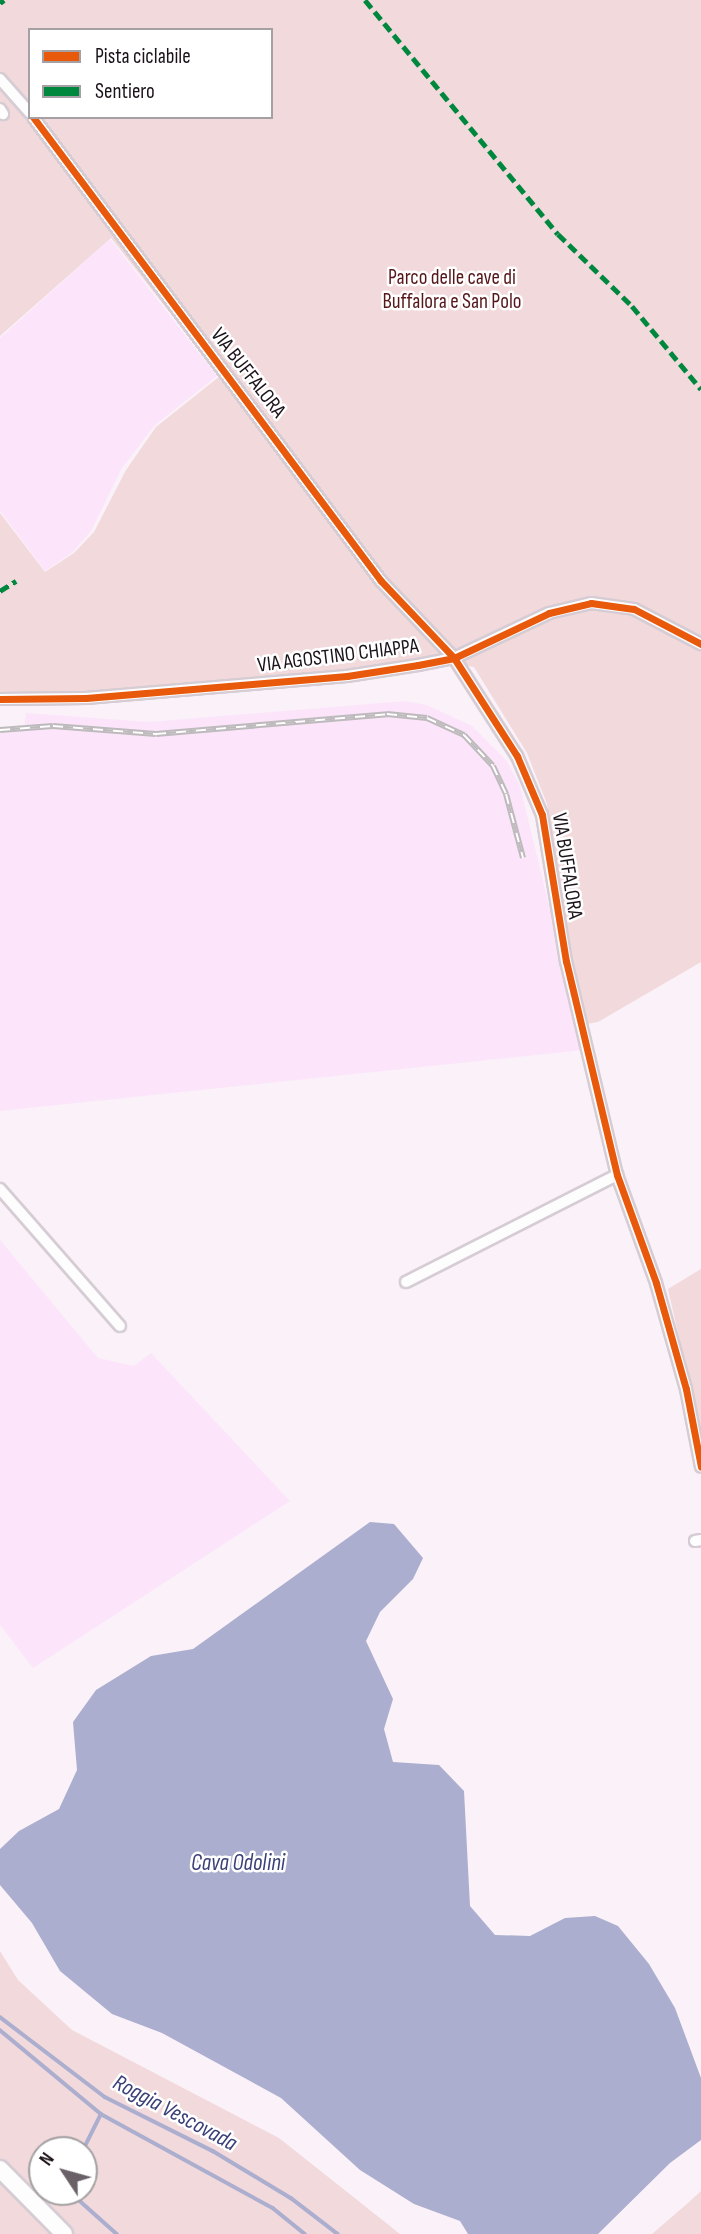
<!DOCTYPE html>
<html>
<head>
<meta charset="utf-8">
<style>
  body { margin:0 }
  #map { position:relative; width:701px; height:2234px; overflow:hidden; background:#faf1f9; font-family:"Sofia Sans Condensed",sans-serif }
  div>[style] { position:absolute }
  .built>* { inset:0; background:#fce5fa }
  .green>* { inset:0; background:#f2d9db }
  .water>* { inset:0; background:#abaece }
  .stream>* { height:3.5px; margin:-1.75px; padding:0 1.75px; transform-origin:1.75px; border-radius:1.75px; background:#abaece }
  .roads { filter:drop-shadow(2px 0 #d5ccd4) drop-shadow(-2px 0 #d5ccd4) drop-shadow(0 2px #d5ccd4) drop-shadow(0 -2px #d5ccd4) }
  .street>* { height:10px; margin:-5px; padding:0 5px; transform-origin:5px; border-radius:5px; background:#fefdfe }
  .secondary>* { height:16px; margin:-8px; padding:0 8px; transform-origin:8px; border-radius:8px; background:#fefdfe }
  .rail>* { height:6px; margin-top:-3px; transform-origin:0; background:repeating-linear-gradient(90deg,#fff 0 10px,#bdbabc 0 20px); box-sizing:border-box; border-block:2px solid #bdbabc }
  .quiet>* { height:5px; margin-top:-2.5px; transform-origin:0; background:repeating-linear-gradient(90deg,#00873e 0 10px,transparent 0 15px) }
  .cycleway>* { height:7px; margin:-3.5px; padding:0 3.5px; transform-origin:3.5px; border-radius:3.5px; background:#e8590c }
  span { translate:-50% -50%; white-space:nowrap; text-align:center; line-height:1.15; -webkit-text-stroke:5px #fff; paint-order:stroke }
  .park-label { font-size:21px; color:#56171a }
  .street-label { font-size:21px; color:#1b121a }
  .water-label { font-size:23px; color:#3a4078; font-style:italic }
  .legend { position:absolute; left:28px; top:28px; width:245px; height:91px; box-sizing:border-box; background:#fff; border:2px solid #a4a0a3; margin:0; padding:9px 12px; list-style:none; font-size:21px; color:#1b121a }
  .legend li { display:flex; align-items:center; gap:14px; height:35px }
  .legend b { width:35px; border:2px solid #a4a0a3 }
  .north { position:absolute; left:28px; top:2136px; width:70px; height:70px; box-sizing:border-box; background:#fff; border:2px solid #a4a0a3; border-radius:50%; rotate:306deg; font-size:19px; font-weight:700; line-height:28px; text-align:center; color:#1b121a }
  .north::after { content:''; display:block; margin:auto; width:24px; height:32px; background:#696068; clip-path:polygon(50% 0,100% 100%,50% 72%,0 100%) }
</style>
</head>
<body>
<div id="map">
  <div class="built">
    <div style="clip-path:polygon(110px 239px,217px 376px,155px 425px,122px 468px,91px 531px,73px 552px,45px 571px,0 511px,0 338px)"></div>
    <div style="clip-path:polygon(405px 701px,427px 705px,472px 726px,507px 761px,520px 786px,584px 1050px,0 1111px,0 733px,24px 730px,26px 713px,149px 722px)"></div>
    <div style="clip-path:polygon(0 1240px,98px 1358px,134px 1366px,151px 1353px,290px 1501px,33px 1668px,0 1625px)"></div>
  </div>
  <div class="green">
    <div style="clip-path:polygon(evenodd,0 0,701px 0,701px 962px,598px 1022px,587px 1024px,560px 905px,547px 804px,527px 753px,474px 667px,431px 659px,346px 672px,85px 695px,0 694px,0 513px,45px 572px,74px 553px,94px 532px,126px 470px,156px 427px,220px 376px,111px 238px,0 336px,0 0,30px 30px,271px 30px,271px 117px,30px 117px,30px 30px)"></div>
    <div style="clip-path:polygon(701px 1269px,701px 1434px,668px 1289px)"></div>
    <div style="clip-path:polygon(evenodd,0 1951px,18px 1980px,72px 2030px,279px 2138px,400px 2234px,0 2234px,0 1951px,42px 2150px,84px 2150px,84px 2192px,42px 2192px,42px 2150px)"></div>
    <div style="clip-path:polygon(701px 2191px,701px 2234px,652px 2234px,688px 2203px)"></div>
  </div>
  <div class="water">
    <div style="clip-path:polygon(370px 1522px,394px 1524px,423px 1558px,413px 1579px,380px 1612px,366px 1641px,393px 1699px,384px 1729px,393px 1762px,439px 1765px,464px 1791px,470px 1906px,495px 1935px,530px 1936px,565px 1918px,595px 1916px,618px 1926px,649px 1964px,675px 2008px,701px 2078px,701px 2140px,670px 2163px,598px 2234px,468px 2234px,460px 2221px,414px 2204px,360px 2170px,281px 2098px,162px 2033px,112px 2014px,60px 1971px,32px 1923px,0 1885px,0 1849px,19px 1831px,59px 1809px,77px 1770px,73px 1722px,96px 1690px,151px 1656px,193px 1649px)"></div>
  </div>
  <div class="stream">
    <div style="left:0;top:2017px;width:132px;rotate:37.3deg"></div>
    <div style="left:105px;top:2097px;width:121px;rotate:26.6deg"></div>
    <div style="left:213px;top:2151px;width:91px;rotate:31.1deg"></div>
    <div style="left:291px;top:2198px;width:59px;rotate:37.5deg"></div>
    <div style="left:0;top:2030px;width:131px;rotate:39.7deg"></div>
    <div style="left:101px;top:2114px;width:196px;rotate:28.7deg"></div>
    <div style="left:273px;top:2208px;width:41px;rotate:39.1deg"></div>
    <div style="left:83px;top:2150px;width:40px;rotate:-63.4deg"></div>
    <div style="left:70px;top:2192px;width:63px;rotate:41.8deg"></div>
  </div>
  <div class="roads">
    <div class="street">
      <div style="left:0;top:79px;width:45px;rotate:48.6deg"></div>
      <div style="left:0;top:109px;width:6px;rotate:59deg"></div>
      <div style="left:33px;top:117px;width:580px;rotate:53.13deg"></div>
      <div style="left:381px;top:581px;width:106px;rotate:46.5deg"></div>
      <div style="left:454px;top:658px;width:117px;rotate:57.3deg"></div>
      <div style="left:517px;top:756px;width:64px;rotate:67deg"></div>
      <div style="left:542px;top:815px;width:148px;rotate:80.7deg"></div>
      <div style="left:566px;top:961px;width:220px;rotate:76.6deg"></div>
      <div style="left:617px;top:1175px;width:115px;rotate:70.1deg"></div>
      <div style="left:656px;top:1283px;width:110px;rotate:74.2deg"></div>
      <div style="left:686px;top:1389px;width:79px;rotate:79.1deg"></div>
      <div style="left:0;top:699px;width:86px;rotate:-0.7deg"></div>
      <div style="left:86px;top:698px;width:262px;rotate:-4.8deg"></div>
      <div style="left:347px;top:676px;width:72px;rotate:-8.8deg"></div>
      <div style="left:418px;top:665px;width:37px;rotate:-11deg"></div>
      <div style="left:454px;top:658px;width:105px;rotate:-25.3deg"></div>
      <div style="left:549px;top:613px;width:43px;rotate:-13.4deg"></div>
      <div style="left:591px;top:603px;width:43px;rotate:7.9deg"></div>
      <div style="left:634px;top:609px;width:76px;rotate:27.6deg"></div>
      <div style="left:0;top:1189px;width:182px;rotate:48.8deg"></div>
      <div style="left:406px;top:1282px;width:237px;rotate:-26.9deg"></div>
      <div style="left:695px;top:1541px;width:6px;rotate:-9deg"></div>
    </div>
    <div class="secondary">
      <div style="left:0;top:2169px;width:91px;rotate:45.4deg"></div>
    </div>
  </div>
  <div class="rail">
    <div style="left:0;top:730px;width:53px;rotate:-4.3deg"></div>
    <div style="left:53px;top:726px;width:103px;rotate:4.4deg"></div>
    <div style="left:156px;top:734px;width:232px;rotate:-4.9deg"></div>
    <div style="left:387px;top:714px;width:40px;rotate:5.7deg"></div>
    <div style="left:427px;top:718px;width:41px;rotate:24.7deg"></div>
    <div style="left:464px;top:735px;width:42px;rotate:46.9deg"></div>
    <div style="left:493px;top:766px;width:31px;rotate:65deg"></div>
    <div style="left:506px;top:794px;width:66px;rotate:75.1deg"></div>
  </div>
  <div class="quiet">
    <div style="left:365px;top:0;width:303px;rotate:50.5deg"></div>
    <div style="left:558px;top:234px;width:103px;rotate:44.2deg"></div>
    <div style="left:632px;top:306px;width:108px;rotate:50.3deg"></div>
    <div style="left:0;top:3px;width:5px;rotate:-37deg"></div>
    <div style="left:0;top:591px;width:19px;rotate:-32deg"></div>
  </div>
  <div class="cycleway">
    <div style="left:33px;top:117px;width:580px;rotate:53.13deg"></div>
    <div style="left:381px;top:581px;width:106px;rotate:46.5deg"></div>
    <div style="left:454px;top:658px;width:117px;rotate:57.3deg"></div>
    <div style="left:517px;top:756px;width:64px;rotate:67deg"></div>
    <div style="left:542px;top:815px;width:148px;rotate:80.7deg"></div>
    <div style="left:566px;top:961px;width:220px;rotate:76.6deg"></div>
    <div style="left:617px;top:1175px;width:115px;rotate:70.1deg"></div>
    <div style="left:656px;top:1283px;width:110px;rotate:74.2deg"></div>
    <div style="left:686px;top:1389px;width:79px;rotate:79.1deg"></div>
    <div style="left:0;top:699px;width:86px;rotate:-0.7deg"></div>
    <div style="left:86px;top:698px;width:262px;rotate:-4.8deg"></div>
    <div style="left:347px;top:676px;width:72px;rotate:-8.8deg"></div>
    <div style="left:418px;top:665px;width:37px;rotate:-11deg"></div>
    <div style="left:454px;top:658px;width:105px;rotate:-25.3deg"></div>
    <div style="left:549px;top:613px;width:43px;rotate:-13.4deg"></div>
    <div style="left:591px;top:603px;width:43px;rotate:7.9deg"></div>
    <div style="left:634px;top:609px;width:76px;rotate:27.6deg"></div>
  </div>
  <div class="park-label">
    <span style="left:452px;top:290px">Parco delle cave di<br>Buffalora e San Polo</span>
  </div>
  <div class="street-label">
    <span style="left:248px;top:373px;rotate:52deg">VIA BUFFALORA</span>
    <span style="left:338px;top:656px;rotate:-7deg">VIA AGOSTINO CHIAPPA</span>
    <span style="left:567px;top:866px;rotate:81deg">VIA BUFFALORA</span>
  </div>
  <div class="water-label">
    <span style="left:238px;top:1863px">Cava Odolini</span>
    <span style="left:175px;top:2113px;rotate:28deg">Roggia Vescovada</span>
  </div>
  <ul class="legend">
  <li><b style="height:9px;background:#e8590c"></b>Pista ciclabile</li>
  <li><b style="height:9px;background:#00873e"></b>Sentiero</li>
  </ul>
  <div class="north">N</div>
</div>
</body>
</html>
